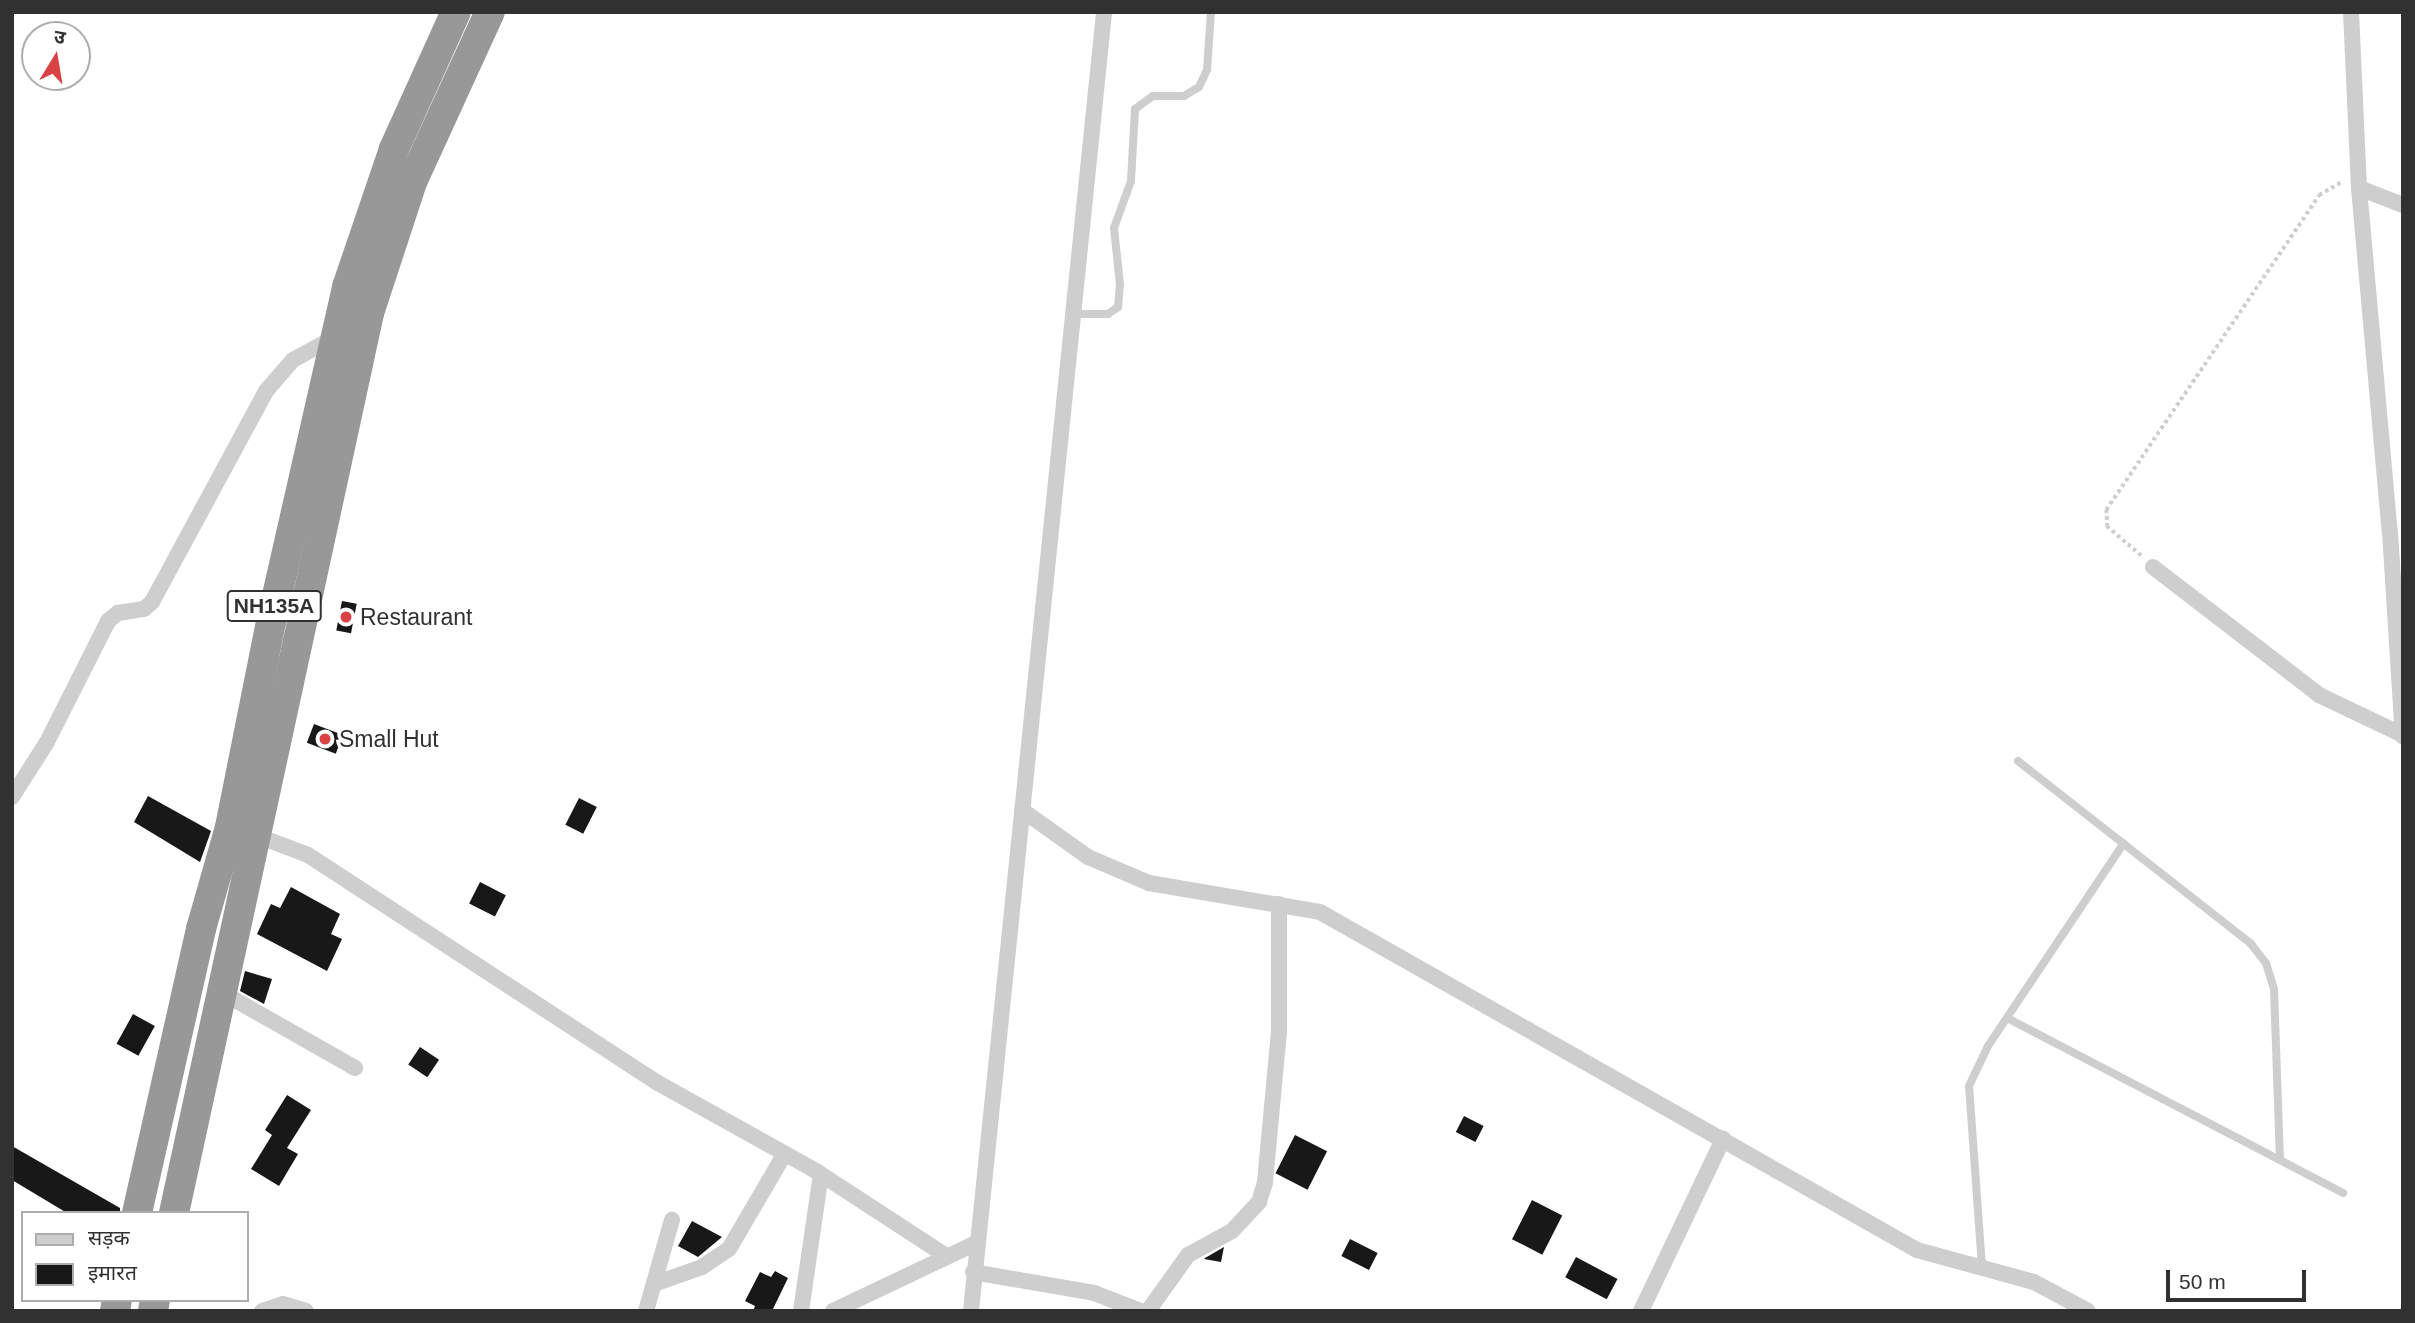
<!DOCTYPE html>
<html>
<head>
<meta charset="utf-8">
<style>
  body { margin:0 }
  #map { position:relative; width:2415px; height:1323px; overflow:hidden; background:#fff; font-family:Helvetica,"Noto Sans Devanagari",sans-serif }
  div>[style] { position:absolute }
  .building>* { inset:0; background:#181818; transform-origin:0 0 }
  .path>* { height:3.5px; margin-top:-1.75px; transform-origin:0; background:repeating-linear-gradient(90deg,#cecece 0 3.5px,transparent 0 7px) }
  .lane>* { height:8px; margin:-4px; padding:0 4px; transform-origin:4px; border-radius:4px; background:#cecece }
  .street>* { height:16px; margin:-8px; padding:0 8px; transform-origin:8px; border-radius:8px; background:#cecece }
  .highway>* { height:30px; margin:-15px; padding:0 15px; transform-origin:15px; border-radius:15px; background:#989898 }
  .dots>* { width:19px; height:19px; translate:-50% -50%; box-sizing:border-box; border:4px solid #fff; border-radius:50% }
  span { translate:-50% -50%; white-space:nowrap; text-align:center; line-height:1.15; -webkit-text-stroke:7px #fff; paint-order:stroke }
  .shield-label span { padding:2px 5px; background:#fff; border:2px solid; border-radius:5px; -webkit-text-stroke-width:0 }
  .shield-label { font-size:21px; color:#313131; font-weight:700 }
  .poi-label { font-size:23px; color:#313131 }
  .left { translate:0 -50%; text-align:left }
  .frame { position:absolute; inset:0; border:14px solid #313131; pointer-events:none }
  .legend { position:absolute; left:21px; top:1211px; width:228px; height:91px; box-sizing:border-box; background:#fff; border:2px solid #adadad; margin:0; padding:9px 12px; list-style:none; font-size:21px; color:#313131 }
  .legend li { display:flex; align-items:center; gap:14px; height:35px }
  .legend b { width:35px; border:2px solid #adadad }
  .north { position:absolute; left:21px; top:21px; width:70px; height:70px; box-sizing:border-box; background:#fff; border:2px solid #adadad; border-radius:50%; rotate:11deg; font-size:19px; font-weight:700; line-height:28px; text-align:center; color:#313131 }
  .north::after { content:''; display:block; margin:auto; width:24px; height:32px; background:#d94245; clip-path:polygon(50% 0,100% 100%,50% 72%,0 100%) }
  .scale { position:absolute; left:2166px; top:1270px; width:140px; height:32px; box-sizing:border-box; border:4px solid #313131; border-top:0; padding-left:9px; font-size:21px; line-height:24px; white-space:nowrap; color:#313131; -webkit-text-stroke:5px #fff; paint-order:stroke }
</style>
</head>
<body>
<div id="map">
  <div class="building">
    <div style="left:342px;top:601px;width:15px;height:30px;rotate:11deg"></div>
    <div style="left:314px;top:724px;width:31px;height:20px;rotate:21deg"></div>
    <div style="clip-path:polygon(148px 796px,211px 831px,200px 862px,134px 822px)"></div>
    <div style="left:579px;top:798px;width:20px;height:30px;rotate:27deg"></div>
    <div style="left:480px;top:882px;width:29px;height:24px;rotate:27deg"></div>
    <div style="clip-path:polygon(291px 887px,340px 914px,331px 934px,342px 939px,327px 971px,257px 934px,271px 904px,280px 908px)"></div>
    <div style="clip-path:polygon(245px 971px,272px 979px,264px 1004px,240px 991px)"></div>
    <div style="left:133px;top:1014px;width:25px;height:34px;rotate:29deg"></div>
    <div style="left:420px;top:1047px;width:23px;height:21px;rotate:34deg"></div>
    <div style="clip-path:polygon(287px 1095px,311px 1110px,287px 1148px,298px 1154px,279px 1186px,251px 1169px,272px 1135px,265px 1130px)"></div>
    <div style="left:1464px;top:1116px;width:22px;height:18px;rotate:27deg"></div>
    <div style="left:1295px;top:1135px;width:36px;height:43px;rotate:27deg"></div>
    <div style="clip-path:polygon(12px 1146px,120px 1208px,120px 1213px,67px 1213px,12px 1180px)"></div>
    <div style="left:1532px;top:1200px;width:34px;height:44px;rotate:27deg"></div>
    <div style="clip-path:polygon(692px 1221px,722px 1237px,698px 1257px,678px 1246px)"></div>
    <div style="left:1350px;top:1239px;width:31px;height:19px;rotate:27deg"></div>
    <div style="clip-path:polygon(1224px 1247px,1221px 1262px,1204px 1259px,1205px 1258px)"></div>
    <div style="left:1576px;top:1257px;width:47px;height:23px;rotate:28deg"></div>
    <div style="clip-path:polygon(775px 1271px,788px 1278px,772px 1311px,753px 1311px,755px 1306px,745px 1301px,760px 1272px,771px 1277px)"></div>
  </div>
  <div class="path">
    <div style="left:2141px;top:556px;width:45px;rotate:-139.5deg"></div>
    <div style="left:2107px;top:527px;width:17px;rotate:-93deg"></div>
    <div style="left:2106px;top:510px;width:380px;rotate:-55.9deg"></div>
    <div style="left:2319px;top:195px;width:28px;rotate:-30deg"></div>
  </div>
  <div class="lane">
    <div style="left:1073px;top:314px;width:35px"></div>
    <div style="left:1108px;top:314px;width:12px;rotate:-35deg"></div>
    <div style="left:1118px;top:307px;width:22px;rotate:-85deg"></div>
    <div style="left:1120px;top:285px;width:57px;rotate:-96deg"></div>
    <div style="left:1114px;top:228px;width:50px;rotate:-70.1deg"></div>
    <div style="left:1131px;top:181px;width:72px;rotate:-86.8deg"></div>
    <div style="left:1135px;top:109px;width:22px;rotate:-36deg"></div>
    <div style="left:1153px;top:96px;width:31px"></div>
    <div style="left:1184px;top:96px;width:17px;rotate:-31deg"></div>
    <div style="left:1199px;top:87px;width:19px;rotate:-65deg"></div>
    <div style="left:1207px;top:70px;width:58px;rotate:-86.1deg"></div>
    <div style="left:2018px;top:761px;width:296px;rotate:38.1deg"></div>
    <div style="left:2251px;top:944px;width:24px;rotate:52deg"></div>
    <div style="left:2266px;top:963px;width:27px;rotate:73deg"></div>
    <div style="left:2274px;top:989px;width:171px;rotate:88deg"></div>
    <div style="left:2007px;top:1018px;width:379px;rotate:27.5deg"></div>
    <div style="left:1982px;top:1267px;width:181px;rotate:-94.1deg"></div>
    <div style="left:1969px;top:1086px;width:44px;rotate:-64.6deg"></div>
    <div style="left:1988px;top:1046px;width:244px;rotate:-56.2deg"></div>
  </div>
  <div class="street">
    <div style="left:2351px;top:12px;width:176px;rotate:87.4deg"></div>
    <div style="left:2359px;top:188px;width:47px;rotate:21.1deg"></div>
    <div style="left:2359px;top:188px;width:345px;rotate:84.9deg"></div>
    <div style="left:2390px;top:532px;width:205px;rotate:86.4deg"></div>
    <div style="left:2153px;top:567px;width:210px;rotate:37.6deg"></div>
    <div style="left:2319px;top:695px;width:93px;rotate:25.5deg"></div>
    <div style="left:12px;top:797px;width:65px;rotate:-57.5deg"></div>
    <div style="left:47px;top:742px;width:136px;rotate:-63.2deg"></div>
    <div style="left:108px;top:621px;width:13px;rotate:-39deg"></div>
    <div style="left:118px;top:613px;width:26px;rotate:-9deg"></div>
    <div style="left:144px;top:609px;width:11px;rotate:-41deg"></div>
    <div style="left:152px;top:602px;width:240px;rotate:-61.6deg"></div>
    <div style="left:266px;top:391px;width:41px;rotate:-48.9deg"></div>
    <div style="left:293px;top:360px;width:48px;rotate:-28.7deg"></div>
    <div style="left:1022px;top:810px;width:81px;rotate:35.5deg"></div>
    <div style="left:1088px;top:857px;width:66px;rotate:23.1deg"></div>
    <div style="left:1149px;top:883px;width:173px;rotate:9.6deg"></div>
    <div style="left:1320px;top:912px;width:686px;rotate:29.52deg"></div>
    <div style="left:1917px;top:1250px;width:121px;rotate:15.3deg"></div>
    <div style="left:2034px;top:1282px;width:61px;rotate:28.2deg"></div>
    <div style="left:258px;top:836px;width:53px;rotate:20.8deg"></div>
    <div style="left:308px;top:855px;width:418px;rotate:33.1deg"></div>
    <div style="left:658px;top:1083px;width:181px;rotate:29.1deg"></div>
    <div style="left:816px;top:1171px;width:154px;rotate:33.1deg"></div>
    <div style="left:223px;top:993px;width:152px;rotate:29.6deg"></div>
    <div style="left:973px;top:1272px;width:123px;rotate:9.8deg"></div>
    <div style="left:1094px;top:1293px;width:50px;rotate:21deg"></div>
    <div style="left:654px;top:1284px;width:51px;rotate:-19.5deg"></div>
    <div style="left:702px;top:1267px;width:32px;rotate:-34deg"></div>
    <div style="left:729px;top:1249px;width:109px;rotate:-59.7deg"></div>
    <div style="left:262px;top:1311px;width:22px;rotate:-18deg"></div>
    <div style="left:283px;top:1304px;width:24px;rotate:17deg"></div>
    <div style="left:646px;top:1311px;width:95px;rotate:-74.1deg"></div>
    <div style="left:801px;top:1311px;width:138px;rotate:-81.7deg"></div>
    <div style="left:833px;top:1311px;width:158px;rotate:-25.4deg"></div>
    <div style="left:971px;top:1311px;width:1306px;rotate:-84.15deg"></div>
    <div style="left:1148px;top:1311px;width:69px;rotate:-54.5deg"></div>
    <div style="left:1188px;top:1255px;width:50px;rotate:-28.6deg"></div>
    <div style="left:1232px;top:1231px;width:40px;rotate:-47deg"></div>
    <div style="left:1259px;top:1202px;width:21px;rotate:-73deg"></div>
    <div style="left:1265px;top:1182px;width:151px;rotate:-84.7deg"></div>
    <div style="left:1279px;top:1032px;width:128px;rotate:-90deg"></div>
    <div style="left:1641px;top:1311px;width:191px;rotate:-64.5deg"></div>
  </div>
  <div class="highway">
    <div style="left:137px;top:1213px;width:291px;rotate:-77.3deg"></div>
    <div style="left:201px;top:929px;width:106px;rotate:-74.1deg"></div>
    <div style="left:230px;top:827px;width:209px;rotate:-78.7deg"></div>
    <div style="left:271px;top:622px;width:344px;rotate:-77.2deg"></div>
    <div style="left:347px;top:287px;width:146px;rotate:-71.2deg"></div>
    <div style="left:394px;top:149px;width:150px;rotate:-65.7deg"></div>
    <div style="left:174px;top:1213px;width:921px;rotate:-77.77deg"></div>
    <div style="left:369px;top:313px;width:138px;rotate:-71.8deg"></div>
    <div style="left:412px;top:182px;width:187px;rotate:-65.4deg"></div>
    <div style="left:115px;top:1311px;width:11px;rotate:-80deg"></div>
    <div style="left:153px;top:1311px;width:11px;rotate:-80deg"></div>
  </div>
  <div class="dots">
    <div style="left:346px;top:617px;background:#d94245"></div>
    <div style="left:325px;top:739px;background:#d94245"></div>
  </div>
  <div class="shield-label">
    <span style="left:274px;top:606px">NH135A</span>
  </div>
  <div class="poi-label">
    <span class="left" style="left:360px;top:617px">Restaurant</span>
    <span class="left" style="left:339px;top:739px">Small Hut</span>
  </div>
  <div class="frame"></div>
  <ul class="legend">
  <li><b style="height:9px;background:#cecece"></b>सड़क</li>
  <li><b style="height:19px;background:#181818"></b>इमारत</li>
  </ul>
  <div class="north">उ</div>
  <div class="scale">50 m</div>
</div>
</body>
</html>
